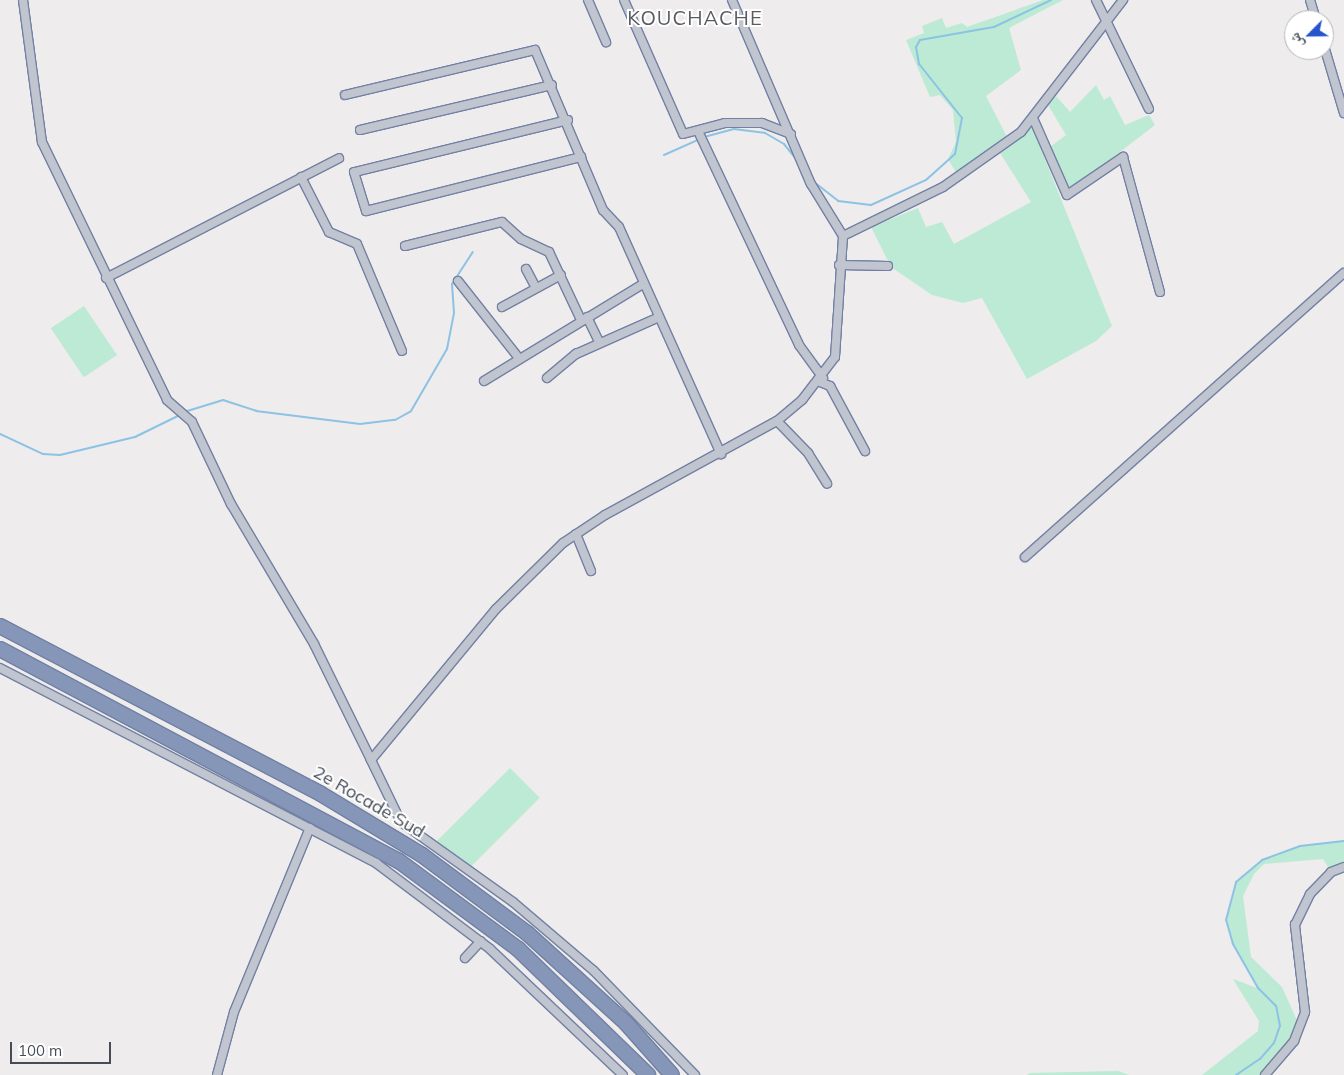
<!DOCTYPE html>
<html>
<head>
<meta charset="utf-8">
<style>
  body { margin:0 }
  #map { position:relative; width:1344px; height:1075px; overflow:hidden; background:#eeecec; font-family:Mulish,"Noto Naskh Arabic",sans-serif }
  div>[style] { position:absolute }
  .green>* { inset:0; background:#bcead5; transform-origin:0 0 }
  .stream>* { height:2px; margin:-1px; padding:0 1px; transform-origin:1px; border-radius:1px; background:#8cc3e4 }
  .roads { filter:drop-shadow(1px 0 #7281a3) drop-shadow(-1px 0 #7281a3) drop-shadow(0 1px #7281a3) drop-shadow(0 -1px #7281a3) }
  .street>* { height:8px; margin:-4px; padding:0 4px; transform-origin:4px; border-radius:4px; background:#c0c5d0 }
  .highway>* { height:14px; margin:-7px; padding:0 7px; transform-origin:7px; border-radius:7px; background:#8696b8 }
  span { translate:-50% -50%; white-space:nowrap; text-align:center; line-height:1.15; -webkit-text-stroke:4px #fff; paint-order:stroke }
  .street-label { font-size:18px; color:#454c57 }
  .quarter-label { font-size:20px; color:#595b60; letter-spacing:1px }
  .north { position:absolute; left:1284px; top:10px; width:50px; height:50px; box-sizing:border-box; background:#fff; border:1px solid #b5b7bc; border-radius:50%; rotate:247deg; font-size:14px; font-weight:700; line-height:20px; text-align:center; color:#454c57 }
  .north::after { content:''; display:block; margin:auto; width:18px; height:22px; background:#2554ce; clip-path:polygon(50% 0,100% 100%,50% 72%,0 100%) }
  .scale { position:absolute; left:10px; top:1042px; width:101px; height:22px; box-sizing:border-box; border:2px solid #454c57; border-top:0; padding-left:6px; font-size:15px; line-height:18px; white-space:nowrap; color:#454c57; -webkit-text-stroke:4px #fff; paint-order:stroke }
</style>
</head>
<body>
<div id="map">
  <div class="green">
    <div style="clip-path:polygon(1043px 0,1063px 0,1009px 28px,1021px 70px,986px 96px,1007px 137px,957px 174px,948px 159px,956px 142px,953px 110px,940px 95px,930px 97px,906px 40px,924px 33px,922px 26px,942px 18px,946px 28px,962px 23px,967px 27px)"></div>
    <div style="clip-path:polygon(1096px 85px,1104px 100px,1110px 96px,1125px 125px,1149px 115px,1155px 125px,1068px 192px,1050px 147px,1066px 135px,1048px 105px,1056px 96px,1070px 112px)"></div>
    <div style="clip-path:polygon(1032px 127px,1112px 326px,1096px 341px,1027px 379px,982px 298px,963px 303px,932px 295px,891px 267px,871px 227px,918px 208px,926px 227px,942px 222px,954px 244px,1031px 202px,1000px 153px)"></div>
    <div style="left:84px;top:306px;width:59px;height:40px;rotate:56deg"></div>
    <div style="left:510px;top:768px;width:42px;height:104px;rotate:45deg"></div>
    <div style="clip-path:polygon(1344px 841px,1344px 867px,1331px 872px,1323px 859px,1264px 864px,1254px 874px,1243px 896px,1251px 957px,1282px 987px,1300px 1027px,1265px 1075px,1202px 1075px,1258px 1031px,1259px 1021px,1233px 979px,1257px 988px,1233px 944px,1226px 920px,1236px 882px,1262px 860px,1300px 846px)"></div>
    <div style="clip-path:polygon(1118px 1071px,1129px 1075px,1027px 1075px,1030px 1073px)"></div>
  </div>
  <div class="stream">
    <div style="left:704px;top:137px;width:31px;rotate:-15deg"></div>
    <div style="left:734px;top:129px;width:31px;rotate:7deg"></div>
    <div style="left:765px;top:133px;width:22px;rotate:30deg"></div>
    <div style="left:784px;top:144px;width:21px;rotate:51deg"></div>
    <div style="left:664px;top:155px;width:39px;rotate:-24deg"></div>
    <div style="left:814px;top:182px;width:31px;rotate:38deg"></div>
    <div style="left:838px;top:201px;width:33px;rotate:7deg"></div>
    <div style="left:871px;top:205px;width:60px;rotate:-24.4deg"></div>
    <div style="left:926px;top:180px;width:39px;rotate:-42deg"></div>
    <div style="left:955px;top:154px;width:37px;rotate:-79deg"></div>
    <div style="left:962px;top:118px;width:69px;rotate:-128.5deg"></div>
    <div style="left:919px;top:64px;width:17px;rotate:-100deg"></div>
    <div style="left:916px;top:47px;width:8px;rotate:-60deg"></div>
    <div style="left:920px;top:40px;width:75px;rotate:-10deg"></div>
    <div style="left:994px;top:27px;width:63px;rotate:-25.3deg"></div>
    <div style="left:184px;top:412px;width:41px;rotate:-17.1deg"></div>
    <div style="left:223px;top:400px;width:35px;rotate:18deg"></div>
    <div style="left:256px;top:411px;width:105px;rotate:7.1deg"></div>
    <div style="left:360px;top:424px;width:35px;rotate:-7deg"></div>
    <div style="left:395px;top:420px;width:18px;rotate:-29deg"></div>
    <div style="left:411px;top:411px;width:72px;rotate:-59.9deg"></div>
    <div style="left:447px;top:349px;width:37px;rotate:-79deg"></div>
    <div style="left:454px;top:313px;width:29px;rotate:-94deg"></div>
    <div style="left:452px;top:284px;width:38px;rotate:-57deg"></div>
    <div style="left:0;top:434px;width:47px;rotate:24.9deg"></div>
    <div style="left:43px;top:454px;width:17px;rotate:3deg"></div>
    <div style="left:60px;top:455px;width:77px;rotate:-13.5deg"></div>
    <div style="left:135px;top:437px;width:50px;rotate:-26.1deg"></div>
    <div style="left:1236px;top:1075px;width:29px;rotate:-34deg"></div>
    <div style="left:1260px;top:1059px;width:21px;rotate:-49deg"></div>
    <div style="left:1274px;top:1043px;width:18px;rotate:-71deg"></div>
    <div style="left:1280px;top:1026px;width:20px;rotate:-101deg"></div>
    <div style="left:1276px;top:1006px;width:25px;rotate:-135deg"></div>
    <div style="left:1258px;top:988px;width:51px;rotate:-119.6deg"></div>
    <div style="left:1233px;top:944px;width:25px;rotate:-106deg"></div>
    <div style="left:1226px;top:920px;width:39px;rotate:-75deg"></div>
    <div style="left:1236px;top:882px;width:34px;rotate:-40deg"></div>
    <div style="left:1262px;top:860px;width:40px;rotate:-20.2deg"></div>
    <div style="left:1300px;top:846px;width:44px;rotate:-6.5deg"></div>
  </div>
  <div class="roads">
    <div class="street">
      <div style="left:23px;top:0;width:143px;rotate:82.4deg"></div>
      <div style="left:42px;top:142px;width:287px;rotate:64.1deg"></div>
      <div style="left:167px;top:400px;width:33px;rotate:41deg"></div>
      <div style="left:192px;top:422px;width:91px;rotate:64.6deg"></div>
      <div style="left:231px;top:504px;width:163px;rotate:59.3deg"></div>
      <div style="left:314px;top:644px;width:129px;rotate:63.8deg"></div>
      <div style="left:371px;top:760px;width:196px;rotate:-50.4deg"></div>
      <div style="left:496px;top:609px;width:94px;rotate:-44.6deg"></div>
      <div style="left:563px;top:543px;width:50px;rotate:-33.7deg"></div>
      <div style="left:605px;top:515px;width:196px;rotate:-28.7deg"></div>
      <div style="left:777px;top:421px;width:33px;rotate:-40deg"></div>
      <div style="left:802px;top:400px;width:54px;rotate:-52.5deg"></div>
      <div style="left:835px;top:357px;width:121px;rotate:-86.2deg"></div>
      <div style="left:843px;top:236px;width:111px;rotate:-26.1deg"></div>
      <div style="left:943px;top:187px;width:95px;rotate:-35.2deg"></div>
      <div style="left:1021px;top:132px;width:167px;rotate:-52.3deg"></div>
      <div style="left:588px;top:0;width:46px;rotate:66.8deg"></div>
      <div style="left:624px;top:0;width:146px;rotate:66.2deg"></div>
      <div style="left:683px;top:134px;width:43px;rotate:-14.7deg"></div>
      <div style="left:725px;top:123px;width:37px"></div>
      <div style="left:762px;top:123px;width:31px;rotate:21deg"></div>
      <div style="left:732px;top:0;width:200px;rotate:66.8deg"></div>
      <div style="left:811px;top:184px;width:61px;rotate:58.4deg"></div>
      <div style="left:1096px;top:0;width:121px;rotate:64.1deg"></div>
      <div style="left:1310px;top:0;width:21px;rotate:73deg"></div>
      <div style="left:1324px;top:46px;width:70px;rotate:73.4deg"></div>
      <div style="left:345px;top:95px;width:195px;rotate:-13.3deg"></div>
      <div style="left:535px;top:50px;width:174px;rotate:67deg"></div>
      <div style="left:603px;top:210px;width:23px;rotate:47deg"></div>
      <div style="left:619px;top:227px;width:249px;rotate:65.8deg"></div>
      <div style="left:1033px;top:118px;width:84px;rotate:66.2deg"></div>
      <div style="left:1067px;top:195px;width:68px;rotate:-34.2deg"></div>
      <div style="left:1123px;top:157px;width:140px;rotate:74.7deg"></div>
      <div style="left:568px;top:120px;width:220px;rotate:166.3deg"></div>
      <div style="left:354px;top:172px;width:41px;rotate:72.9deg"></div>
      <div style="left:366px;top:211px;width:222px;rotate:-14.1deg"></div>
      <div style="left:360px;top:130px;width:197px;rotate:-13.2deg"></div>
      <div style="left:698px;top:131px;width:237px;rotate:64.7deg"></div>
      <div style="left:799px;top:345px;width:41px;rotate:54deg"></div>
      <div style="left:301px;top:177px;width:62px;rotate:63deg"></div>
      <div style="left:329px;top:232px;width:30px;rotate:23deg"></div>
      <div style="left:357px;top:244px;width:116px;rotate:67.2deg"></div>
      <div style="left:405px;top:246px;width:100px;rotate:-13.9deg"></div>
      <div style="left:502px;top:222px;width:25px;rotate:42deg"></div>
      <div style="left:521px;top:239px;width:31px;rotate:25deg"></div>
      <div style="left:549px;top:252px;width:75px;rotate:64.8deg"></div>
      <div style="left:839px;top:265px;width:49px;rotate:1.2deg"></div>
      <div style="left:526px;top:269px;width:21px;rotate:62deg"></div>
      <div style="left:106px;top:278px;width:262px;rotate:-27.2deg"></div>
      <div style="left:458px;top:281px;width:97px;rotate:51.7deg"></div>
      <div style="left:502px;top:307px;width:67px;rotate:-28.5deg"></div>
      <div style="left:587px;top:317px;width:28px;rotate:64deg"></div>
      <div style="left:547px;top:378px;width:38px;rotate:-40deg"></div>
      <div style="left:576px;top:354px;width:89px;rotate:-24deg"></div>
      <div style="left:484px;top:381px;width:184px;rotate:-31.4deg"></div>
      <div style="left:820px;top:382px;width:11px;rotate:22deg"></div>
      <div style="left:830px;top:386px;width:74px;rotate:61.7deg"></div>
      <div style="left:777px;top:421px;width:45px;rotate:45.9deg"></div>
      <div style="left:808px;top:453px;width:36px;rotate:58deg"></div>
      <div style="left:576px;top:534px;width:40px;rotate:68deg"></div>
      <div style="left:1025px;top:557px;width:427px;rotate:-41.7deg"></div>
      <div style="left:0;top:668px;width:424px;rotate:27.4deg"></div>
      <div style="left:376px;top:863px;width:143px;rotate:37deg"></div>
      <div style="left:490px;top:949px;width:183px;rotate:43.5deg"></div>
      <div style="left:371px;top:760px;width:69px;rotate:64.2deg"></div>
      <div style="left:401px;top:822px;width:138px;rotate:35.5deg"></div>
      <div style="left:513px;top:902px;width:106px;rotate:40.4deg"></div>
      <div style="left:594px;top:971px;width:145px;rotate:45.8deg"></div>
      <div style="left:465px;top:958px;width:23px;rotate:-47deg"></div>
      <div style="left:217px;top:1075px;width:65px;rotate:-74.9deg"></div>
      <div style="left:234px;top:1012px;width:199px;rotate:-67.6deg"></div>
      <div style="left:1265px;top:1075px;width:45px;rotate:-49.5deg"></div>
      <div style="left:1294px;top:1041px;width:31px;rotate:-69deg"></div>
      <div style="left:1305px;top:1012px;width:88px;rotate:-96.6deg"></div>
      <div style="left:1295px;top:925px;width:34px;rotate:-64deg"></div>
      <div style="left:1310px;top:894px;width:30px;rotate:-46deg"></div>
      <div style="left:1331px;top:872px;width:14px;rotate:-21deg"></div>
    </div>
    <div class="highway">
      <div style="left:0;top:626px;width:362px;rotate:27.6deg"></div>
      <div style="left:321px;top:794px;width:118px;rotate:31.1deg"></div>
      <div style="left:422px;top:855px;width:131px;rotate:36.6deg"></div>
      <div style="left:527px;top:933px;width:134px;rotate:42.3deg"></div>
      <div style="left:626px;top:1023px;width:69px;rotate:48.5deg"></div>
      <div style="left:0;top:649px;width:452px;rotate:28deg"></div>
      <div style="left:399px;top:861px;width:148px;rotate:36.5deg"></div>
      <div style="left:518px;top:949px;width:181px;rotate:44.1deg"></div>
    </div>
  </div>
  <div class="street-label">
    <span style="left:369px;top:802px;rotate:30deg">2e Rocade Sud</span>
  </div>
  <div class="quarter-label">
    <span style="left:695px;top:17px">KOUCHACHE</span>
  </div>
  <div class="north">ش</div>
  <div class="scale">100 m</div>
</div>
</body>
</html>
